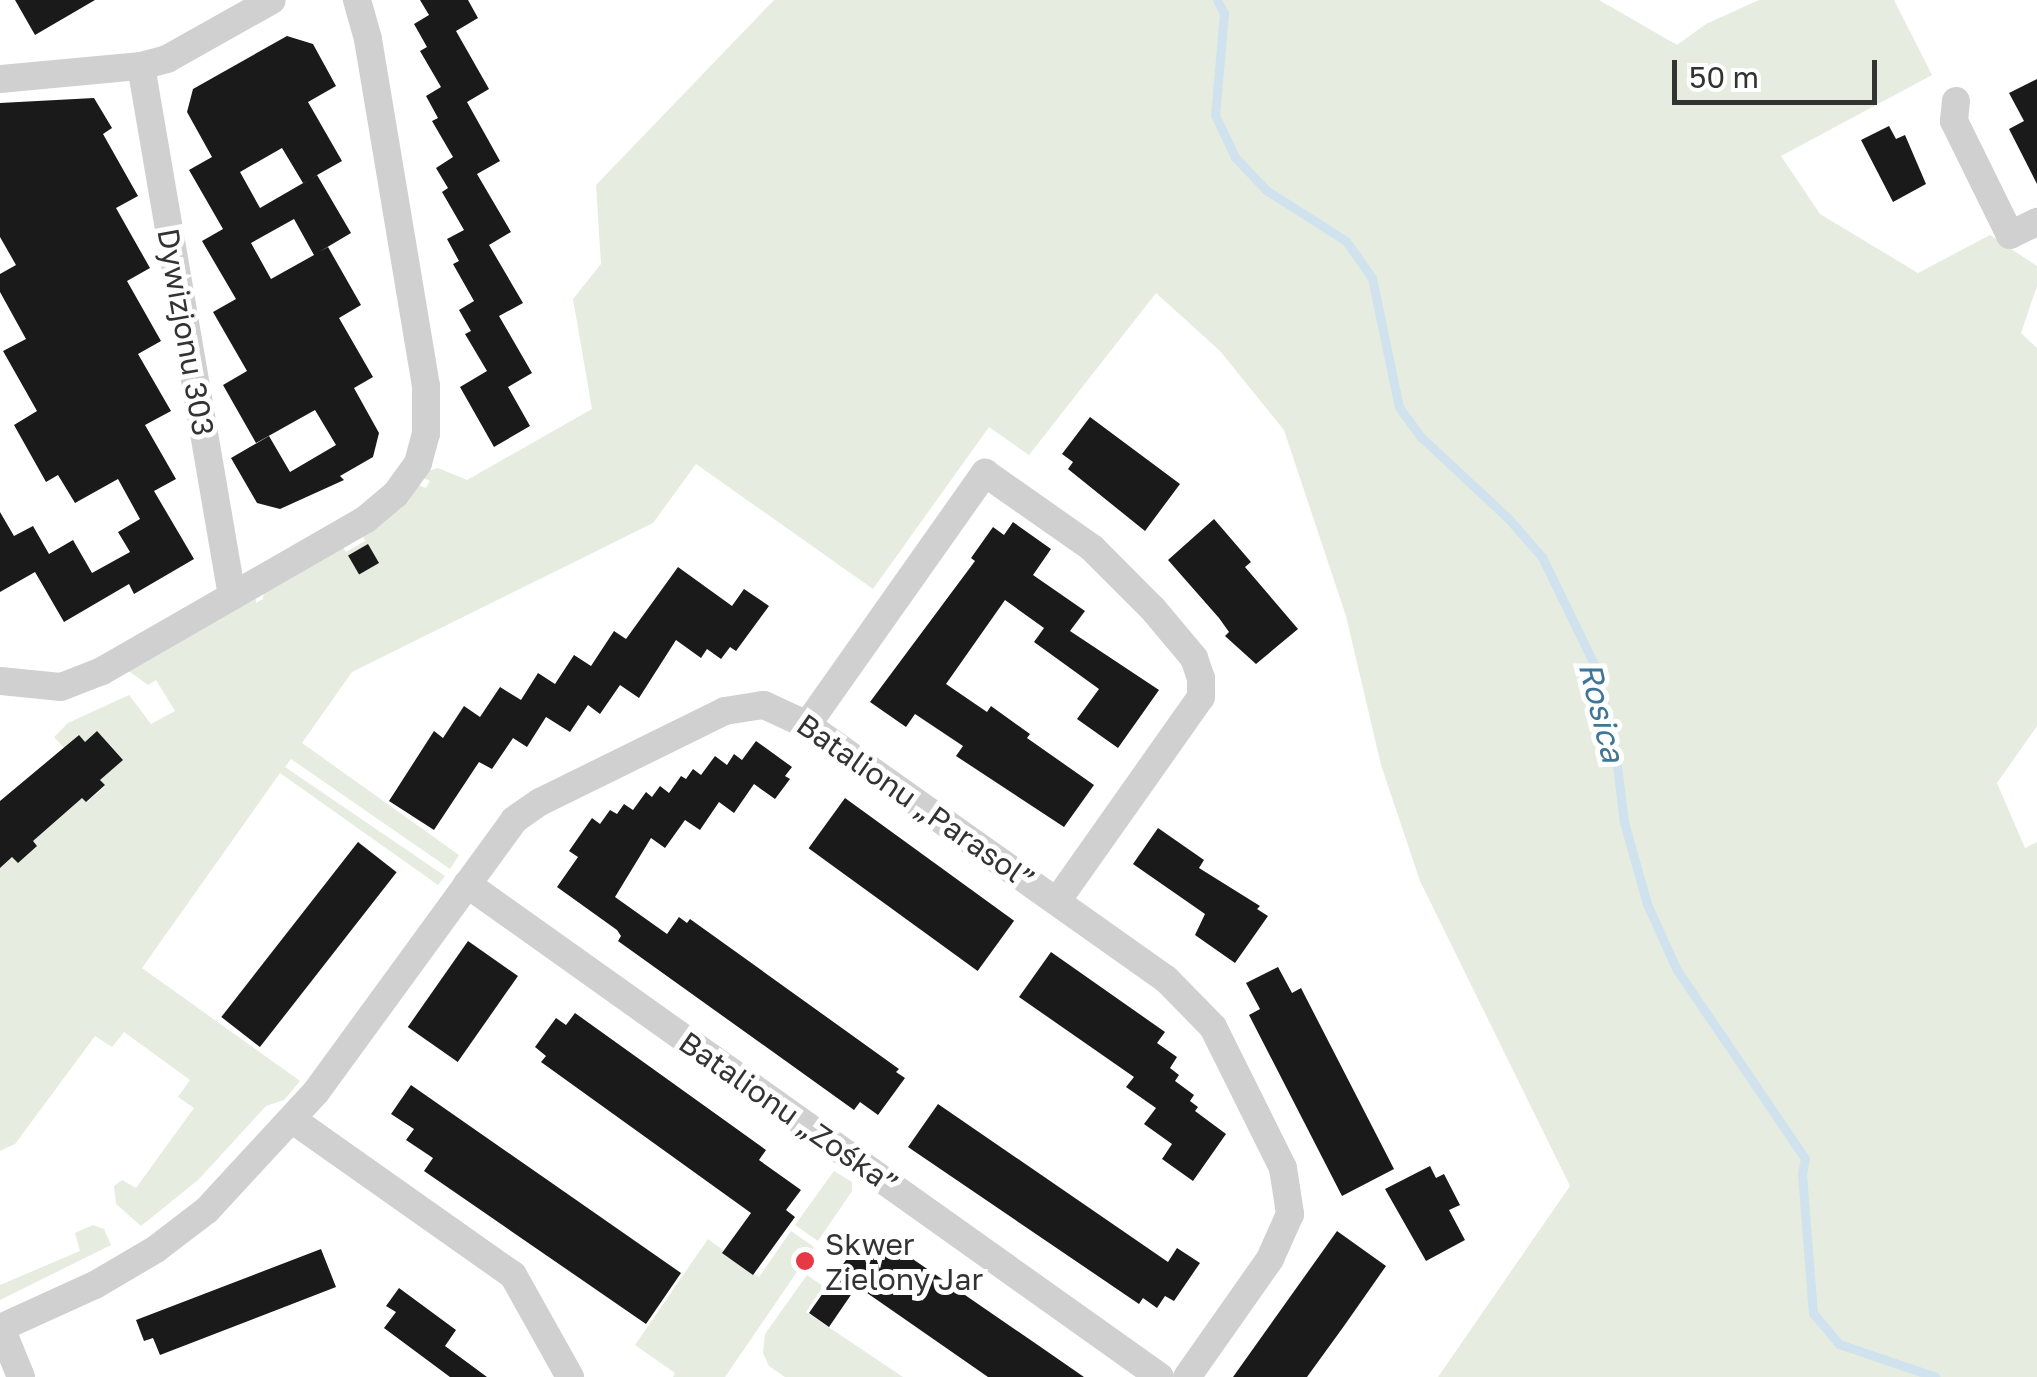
<!DOCTYPE html>
<html>
<head>
<meta charset="utf-8">
<style>
  body { margin:0 }
  #map { position:relative; width:2037px; height:1377px; overflow:hidden; background:#fff; font-family:"Golos Text",sans-serif }
  div>[style] { position:absolute }
  .green>* { inset:0; background:#e6ecdf }
  .stream>* { height:9px; margin:-4.5px; padding:0 4.5px; transform-origin:4.5px; border-radius:4.5px; background:#cfe2ee }
  .building>* { inset:0; background:#1a1a1a; transform-origin:0 0 }
  .street>* { height:28px; margin:-14px; padding:0 14px; transform-origin:14px; border-radius:14px; background:#d0d0d0 }
  .dots>* { width:28px; height:28px; translate:-50% -50%; box-sizing:border-box; border:5px solid #fff; border-radius:50% }
  span { translate:-50% -50%; white-space:nowrap; text-align:center; line-height:1.15; -webkit-text-stroke:10px #fff; paint-order:stroke }
  .street-label { font-size:30px; color:#333 }
  .poi-label { font-size:30px; color:#333 }
  .left { translate:0 -50%; text-align:left }
  .water-label { font-size:32px; color:#3f7597; font-style:italic }
  .scale { position:absolute; left:1672px; top:60px; width:205px; height:45px; box-sizing:border-box; border:5px solid #333; border-top:0; padding-left:12px; font-size:30px; line-height:35px; white-space:nowrap; color:#333; -webkit-text-stroke:8px #fff; paint-order:stroke }
</style>
</head>
<body>
<div id="map">
  <div class="green">
    <div style="clip-path:polygon(774px 0,1599px 0,1677px 45px,1706px 24px,1759px 0,1894px 0,1932px 75px,1781px 156px,1820px 214px,1918px 273px,1990px 235px,2037px 266px,2037px 286px,2021px 333px,2037px 348px,2037px 726px,1997px 783px,2025px 848px,2037px 842px,2037px 1377px,1438px 1377px,1570px 1186px,1420px 881px,1381px 765px,1346px 616px,1284px 430px,1220px 351px,1156px 293px,1029px 455px,989px 427px,873px 589px,696px 464px,653px 523px,352px 672px,302px 743px,459px 855px,450px 869px,291px 759px,285px 767px,445px 876px,438px 885px,280px 773px,142px 968px,300px 1081px,284px 1100px,266px 1106px,198px 1180px,141px 1226px,116px 1204px,114px 1186px,122px 1180px,136px 1188px,194px 1108px,178px 1097px,190px 1080px,124px 1032px,112px 1047px,95px 1036px,15px 1144px,0 1151px,0 868px,12px 857px,18px 863px,33px 841px,82px 797px,87px 802px,105px 786px,100px 780px,122px 760px,97px 731px,85px 742px,78px 735px,64px 748px,54px 737px,68px 723px,129px 695px,151px 724px,175px 711px,156px 680px,148px 685px,126px 669px,256px 594px,256px 603px,263px 599px,264px 589px,342px 546px,346px 552px,365px 541px,362px 534px,416px 484px,426px 488px,430px 481px,421px 477px,424px 472px,438px 468px,467px 480px,592px 409px,573px 299px,601px 264px,596px 185px)"></div>
    <div style="clip-path:polygon(834px 1171px,852px 1182px,852px 1191px,818px 1241px,795px 1225px)"></div>
    <div style="clip-path:polygon(93px 1225px,104px 1229px,111px 1245px,0 1300px,0 1285px,80px 1251px,75px 1233px)"></div>
    <div style="clip-path:polygon(791px 1231px,814px 1247px,725px 1377px,673px 1377px,675px 1373px,635px 1345px,708px 1239px,759px 1277px)"></div>
    <div style="clip-path:polygon(807px 1275px,823px 1286px,806px 1312px,903px 1377px,785px 1377px,769px 1366px,763px 1353px,765px 1334px)"></div>
  </div>
  <div class="stream">
    <div style="left:1217px;top:0;width:15px;rotate:62deg"></div>
    <div style="left:1224px;top:13px;width:102px;rotate:95deg"></div>
    <div style="left:1215px;top:115px;width:47px;rotate:64.5deg"></div>
    <div style="left:1235px;top:157px;width:45px;rotate:46.8deg"></div>
    <div style="left:1266px;top:190px;width:95px;rotate:32.5deg"></div>
    <div style="left:1346px;top:241px;width:45px;rotate:54.9deg"></div>
    <div style="left:1372px;top:278px;width:132px;rotate:78.2deg"></div>
    <div style="left:1399px;top:407px;width:37px;rotate:54deg"></div>
    <div style="left:1421px;top:437px;width:119px;rotate:43deg"></div>
    <div style="left:1508px;top:518px;width:52px;rotate:48.9deg"></div>
    <div style="left:1542px;top:557px;width:119px;rotate:64.1deg"></div>
    <div style="left:1594px;top:664px;width:80px;rotate:75.4deg"></div>
    <div style="left:1614px;top:741px;width:82px;rotate:83deg"></div>
    <div style="left:1624px;top:822px;width:85px;rotate:74.3deg"></div>
    <div style="left:1647px;top:904px;width:72px;rotate:65.6deg"></div>
    <div style="left:1677px;top:970px;width:227px;rotate:55.8deg"></div>
    <div style="left:1805px;top:1158px;width:16px;rotate:101deg"></div>
    <div style="left:1802px;top:1174px;width:139px;rotate:85.5deg"></div>
    <div style="left:1813px;top:1313px;width:40px;rotate:50deg"></div>
    <div style="left:1839px;top:1344px;width:102px;rotate:18.8deg"></div>
  </div>
  <div class="building">
    <div style="clip-path:polygon(15px 0,95px 0,35px 35px)"></div>
    <div style="clip-path:polygon(420px 0,468px 0,478px 18px,456px 31px,489px 89px,467px 102px,500px 161px,477px 174px,511px 232px,489px 245px,523px 303px,499px 316px,532px 373px,508px 387px,530px 426px,494px 447px,460px 387px,487px 371px,465px 334px,471px 331px,459px 310px,474px 301px,453px 264px,459px 261px,447px 239px,464px 230px,442px 192px,448px 188px,436px 168px,453px 157px,432px 121px,438px 118px,426px 96px,441px 87px,420px 51px,427px 47px,414px 24px,429px 15px)"></div>
    <div style="clip-path:polygon(evenodd,287px 36px,313px 44px,336px 86px,308px 102px,342px 161px,303px 183px,282px 148px,240px 172px,260px 208px,317px 175px,351px 233px,319px 252px,328px 247px,361px 305px,339px 318px,373px 377px,354px 388px,379px 433px,373px 457px,340px 476px,344px 480px,280px 509px,257px 503px,231px 458px,269px 436px,290px 472px,336px 445px,315px 410px,256px 443px,223px 385px,247px 371px,213px 312px,236px 299px,202px 241px,223px 229px,189px 170px,212px 157px,187px 112px,193px 89px,287px 36px,294px 219px,314px 255px,271px 279px,251px 243px,294px 219px)"></div>
    <div style="clip-path:polygon(2037px 79px,2037px 184px,2009px 129px,2024px 121px,2009px 93px)"></div>
    <div style="clip-path:polygon(94px 98px,112px 128px,103px 134px,138px 196px,116px 208px,150px 268px,127px 281px,161px 341px,138px 354px,171px 411px,145px 425px,176px 479px,154px 491px,194px 559px,134px 594px,129px 584px,64px 622px,35px 572px,0 592px,0 512px,14px 536px,33px 526px,49px 554px,73px 540px,92px 573px,130px 552px,118px 532px,140px 519px,118px 479px,75px 503px,58px 475px,46px 482px,14px 425px,37px 411px,3px 351px,26px 339px,0 292px,0 274px,16px 265px,0 237px,0 103px)"></div>
    <div style="clip-path:polygon(1889px 126px,1896px 139px,1905px 135px,1926px 184px,1893px 202px,1861px 140px)"></div>
    <div style="clip-path:polygon(1090px 417px,1180px 484px,1145px 531px,1068px 469px,1073px 462px,1062px 454px)"></div>
    <div style="clip-path:polygon(1214px 519px,1251px 562px,1245px 567px,1298px 629px,1256px 664px,1225px 636px,1229px 632px,1219px 618px,1168px 560px)"></div>
    <div style="clip-path:polygon(1013px 522px,1051px 549px,1033px 575px,1085px 611px,1070px 631px,1159px 690px,1118px 748px,1077px 719px,1099px 689px,1034px 642px,1044px 628px,1005px 600px,946px 684px,987px 712px,991px 706px,1030px 734px,1027px 738px,1094px 785px,1064px 827px,956px 756px,963px 746px,915px 714px,906px 727px,870px 702px,975px 561px,971px 558px,993px 527px,1004px 535px)"></div>
    <div style="left:368px;top:544px;width:22px;height:23px;rotate:60deg"></div>
    <div style="clip-path:polygon(678px 567px,732px 606px,744px 589px,769px 606px,736px 651px,730px 647px,721px 659px,707px 649px,701px 658px,676px 640px,639px 698px,620px 685px,600px 714px,588px 705px,570px 732px,546px 717px,527px 747px,513px 738px,492px 769px,479px 762px,434px 830px,389px 801px,434px 731px,443px 738px,464px 706px,480px 717px,500px 687px,521px 700px,538px 673px,555px 684px,574px 655px,591px 666px,614px 631px,626px 639px)"></div>
    <div style="clip-path:polygon(97px 731px,123px 760px,100px 780px,105px 785px,86px 802px,82px 798px,33px 841px,37px 846px,18px 863px,12px 857px,0 868px,0 801px,79px 735px,85px 742px)"></div>
    <div style="clip-path:polygon(756px 741px,792px 767px,785px 776px,790px 779px,775px 799px,754px 784px,734px 813px,719px 802px,700px 830px,685px 820px,665px 848px,651px 838px,615px 897px,667px 934px,679px 917px,687px 923px,690px 919px,899px 1069px,896px 1072px,905px 1078px,878px 1115px,860px 1102px,854px 1110px,618px 941px,621px 936px,617px 930px,557px 887px,578px 857px,569px 851px,592px 818px,600px 824px,610px 810px,617px 814px,624px 804px,633px 810px,646px 792px,652px 797px,660px 786px,669px 793px,681px 776px,686px 779px,693px 769px,701px 775px,715px 756px,727px 765px,734px 754px,742px 760px)"></div>
    <div style="left:845px;top:798px;width:209px;height:62px;rotate:36deg"></div>
    <div style="clip-path:polygon(1158px 828px,1204px 860px,1199px 868px,1260px 906px,1257px 909px,1268px 916px,1235px 963px,1195px 935px,1205px 914px,1133px 864px)"></div>
    <div style="left:358px;top:842px;width:49px;height:222px;rotate:38deg"></div>
    <div style="left:468px;top:941px;width:61px;height:105px;rotate:35deg"></div>
    <div style="clip-path:polygon(1051px 952px,1165px 1032px,1157px 1043px,1177px 1057px,1170px 1068px,1179px 1075px,1175px 1081px,1194px 1095px,1190px 1101px,1198px 1107px,1195px 1111px,1226px 1134px,1193px 1181px,1162px 1159px,1172px 1144px,1144px 1124px,1156px 1108px,1126px 1087px,1134px 1077px,1019px 997px)"></div>
    <div style="clip-path:polygon(1278px 967px,1292px 993px,1301px 988px,1394px 1169px,1342px 1196px,1249px 1015px,1260px 1009px,1246px 983px)"></div>
    <div style="clip-path:polygon(575px 1013px,766px 1150px,759px 1160px,801px 1190px,786px 1210px,795px 1217px,753px 1275px,722px 1253px,751px 1213px,541px 1062px,546px 1056px,535px 1047px,556px 1018px,566px 1025px)"></div>
    <div style="clip-path:polygon(411px 1085px,681px 1273px,646px 1324px,424px 1171px,433px 1158px,406px 1140px,414px 1129px,391px 1114px)"></div>
    <div style="clip-path:polygon(938px 1104px,1168px 1262px,1177px 1248px,1200px 1263px,1174px 1301px,1165px 1296px,1157px 1308px,1143px 1298px,1139px 1304px,908px 1147px)"></div>
    <div style="clip-path:polygon(1430px 1166px,1436px 1178px,1444px 1174px,1460px 1205px,1449px 1210px,1465px 1240px,1426px 1261px,1385px 1189px)"></div>
    <div style="clip-path:polygon(1337px 1231px,1386px 1266px,1344px 1326px,1307px 1377px,1233px 1377px)"></div>
    <div style="clip-path:polygon(888px 1242px,1032px 1341px,1084px 1377px,988px 1377px,857px 1286px,829px 1327px,809px 1313px,853px 1250px,863px 1257px,871px 1245px,881px 1252px)"></div>
    <div style="clip-path:polygon(321px 1249px,336px 1287px,160px 1355px,153px 1338px,144px 1341px,136px 1320px)"></div>
    <div style="clip-path:polygon(399px 1288px,456px 1330px,445px 1346px,487px 1377px,450px 1377px,384px 1328px,396px 1312px,386px 1306px)"></div>
  </div>
  <div class="street">
    <div style="left:141px;top:66px;width:538px;rotate:80.26deg"></div>
    <div style="left:0;top:79px;width:142px;rotate:-5.3deg"></div>
    <div style="left:141px;top:66px;width:27px;rotate:-15deg"></div>
    <div style="left:167px;top:59px;width:120px;rotate:-29.3deg"></div>
    <div style="left:1956px;top:101px;width:20px;rotate:96deg"></div>
    <div style="left:1954px;top:121px;width:127px;rotate:63.8deg"></div>
    <div style="left:2010px;top:235px;width:30px;rotate:-26deg"></div>
    <div style="left:0;top:681px;width:61px;rotate:5.6deg"></div>
    <div style="left:61px;top:687px;width:44px;rotate:-21.3deg"></div>
    <div style="left:102px;top:671px;width:305px;rotate:-29.9deg"></div>
    <div style="left:366px;top:519px;width:38px;rotate:-40deg"></div>
    <div style="left:395px;top:495px;width:39px;rotate:-54deg"></div>
    <div style="left:418px;top:463px;width:30px;rotate:-75deg"></div>
    <div style="left:426px;top:434px;width:48px;rotate:-90deg"></div>
    <div style="left:426px;top:386px;width:352px;rotate:-99.5deg"></div>
    <div style="left:368px;top:39px;width:41px;rotate:-105.8deg"></div>
    <div style="left:807px;top:725px;width:309px;rotate:-54.8deg"></div>
    <div style="left:985px;top:473px;width:131px;rotate:35deg"></div>
    <div style="left:1092px;top:548px;width:86px;rotate:45deg"></div>
    <div style="left:1153px;top:609px;width:64px;rotate:50.1deg"></div>
    <div style="left:1194px;top:658px;width:21px;rotate:71deg"></div>
    <div style="left:1201px;top:678px;width:19px;rotate:90deg"></div>
    <div style="left:1201px;top:697px;width:250px;rotate:125.2deg"></div>
    <div style="left:467px;top:884px;width:850px;rotate:35.43deg"></div>
    <div style="left:293px;top:1120px;width:269px;rotate:35.2deg"></div>
    <div style="left:513px;top:1275px;width:117px;rotate:60.8deg"></div>
    <div style="left:0;top:1328px;width:104px;rotate:-24.4deg"></div>
    <div style="left:95px;top:1285px;width:71px;rotate:-30.5deg"></div>
    <div style="left:156px;top:1249px;width:64px;rotate:-37.4deg"></div>
    <div style="left:207px;top:1210px;width:161px;rotate:-47.3deg"></div>
    <div style="left:316px;top:1092px;width:336px;rotate:-53.9deg"></div>
    <div style="left:514px;top:820px;width:32px;rotate:-35deg"></div>
    <div style="left:540px;top:802px;width:206px;rotate:-26.2deg"></div>
    <div style="left:725px;top:711px;width:39px;rotate:-9deg"></div>
    <div style="left:764px;top:705px;width:47px;rotate:24.9deg"></div>
    <div style="left:807px;top:725px;width:440px;rotate:35.3deg"></div>
    <div style="left:1166px;top:979px;width:67px;rotate:45.6deg"></div>
    <div style="left:1213px;top:1027px;width:157px;rotate:63.6deg"></div>
    <div style="left:1283px;top:1168px;width:47px;rotate:81.3deg"></div>
    <div style="left:1290px;top:1214px;width:49px;rotate:114deg"></div>
    <div style="left:1270px;top:1259px;width:144px;rotate:125.1deg"></div>
    <div style="left:1px;top:1328px;width:53px;rotate:67.8deg"></div>
  </div>
  <div class="dots">
    <div style="left:805px;top:1261px;background:#e63946"></div>
  </div>
  <div class="street-label">
    <span style="left:186px;top:332px;rotate:80deg">Dywizjonu 303</span>
    <span style="left:916px;top:802px;rotate:35deg">Batalionu „Parasol”</span>
    <span style="left:789px;top:1113px;rotate:35deg">Batalionu „Zośka”</span>
  </div>
  <div class="poi-label">
    <span class="left" style="left:825px;top:1261px">Skwer<br>Zielony Jar</span>
  </div>
  <div class="water-label">
    <span style="left:1602px;top:712px;rotate:76deg">Rosica</span>
  </div>
  <div class="scale">50 m</div>
</div>
</body>
</html>
